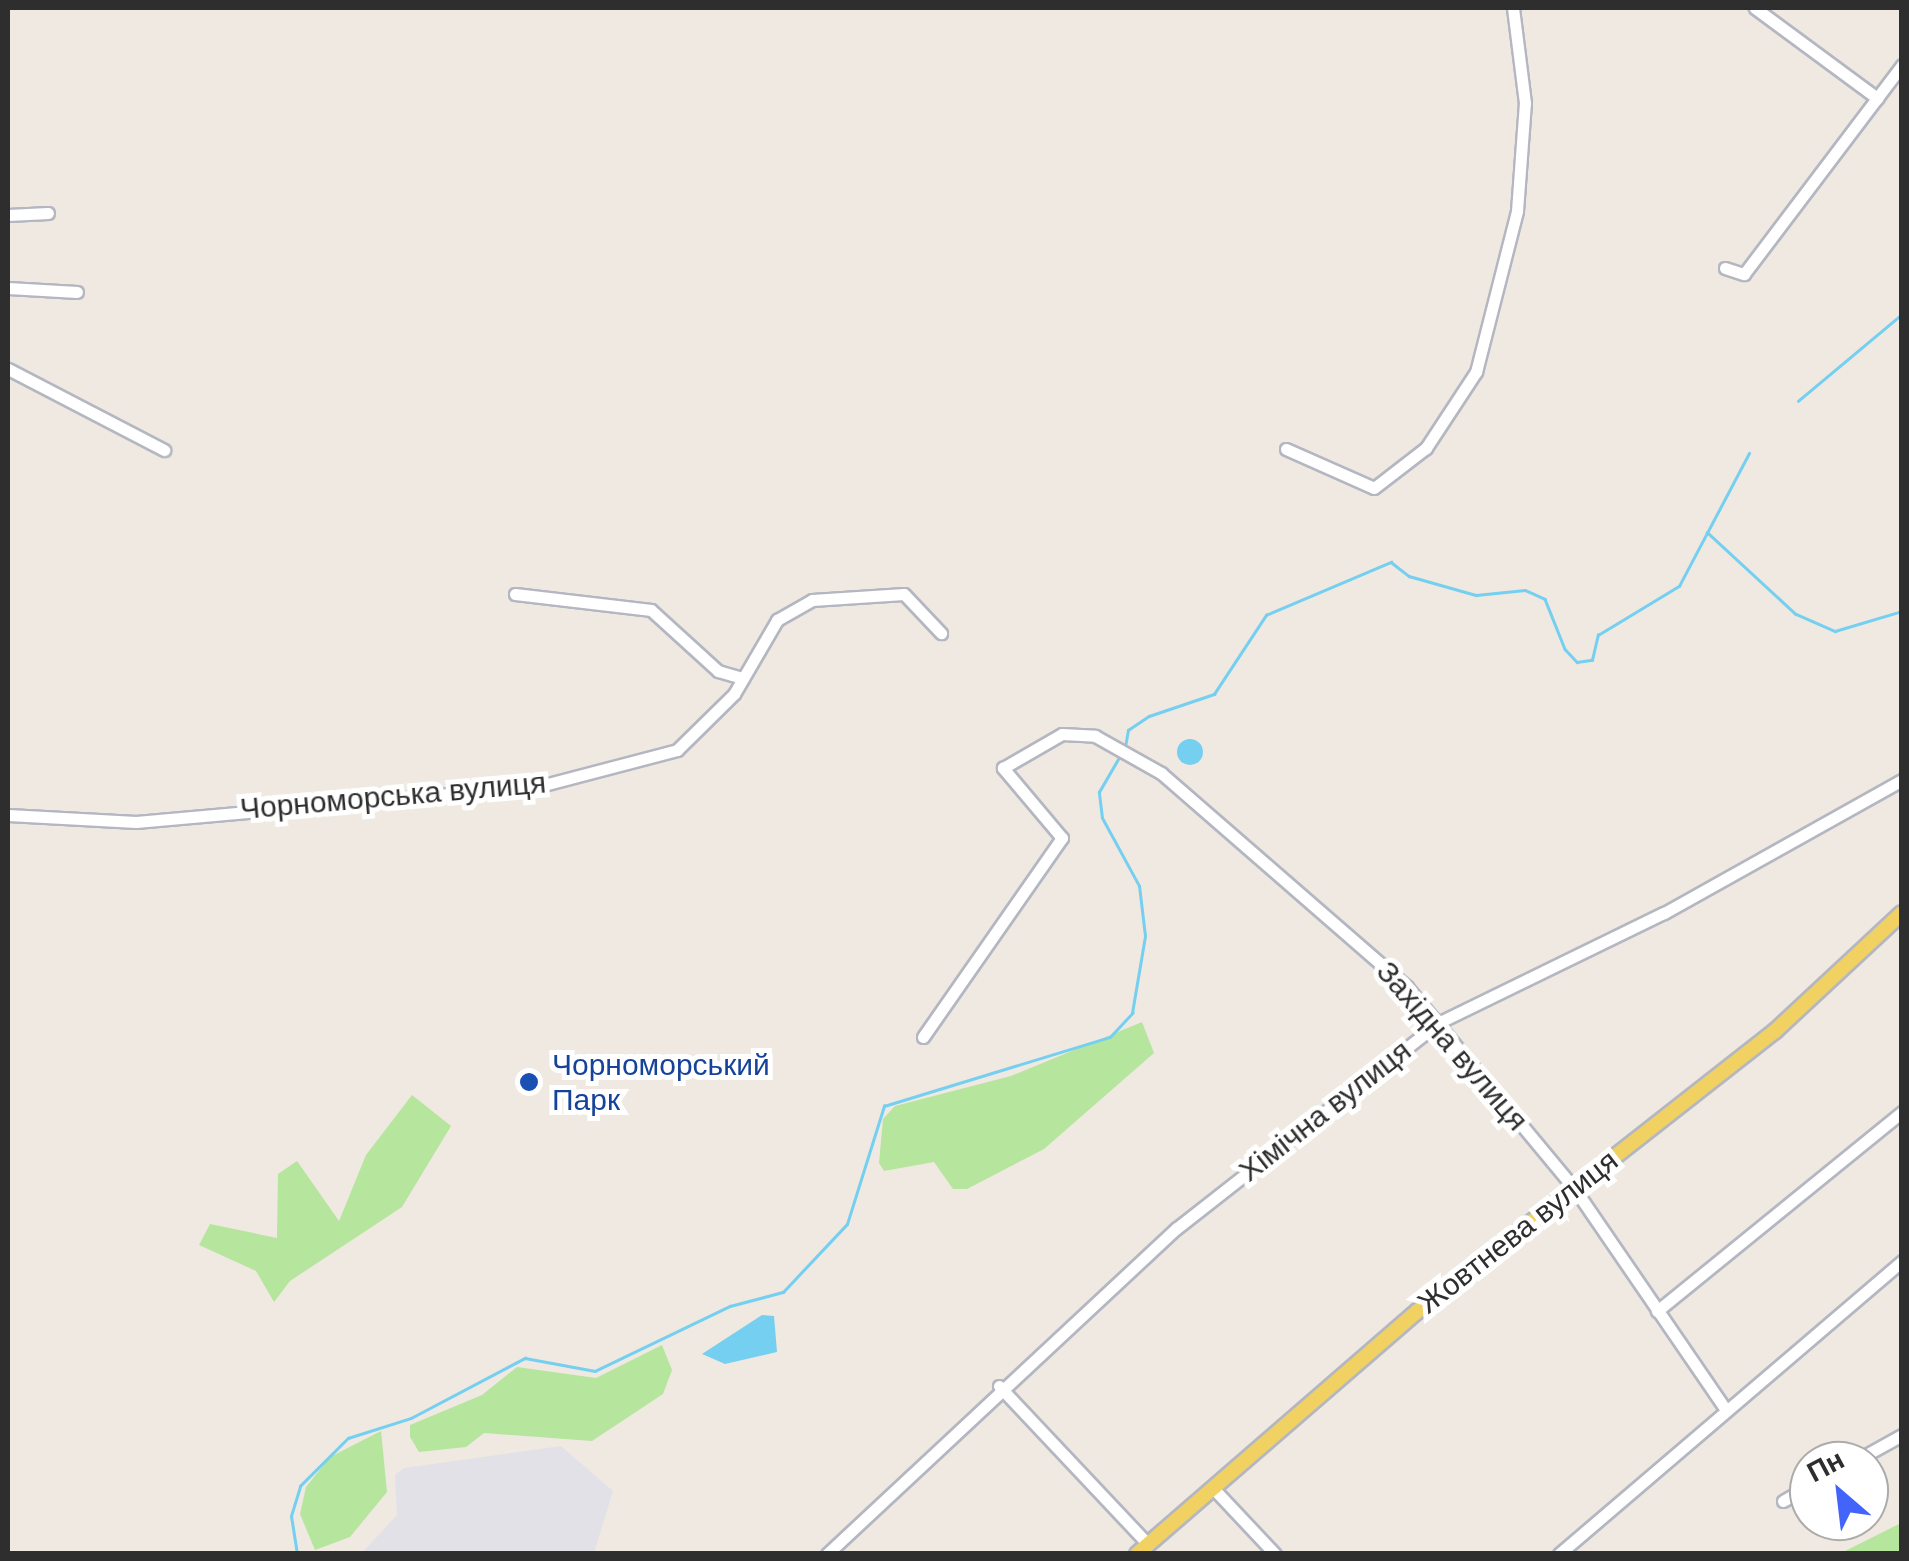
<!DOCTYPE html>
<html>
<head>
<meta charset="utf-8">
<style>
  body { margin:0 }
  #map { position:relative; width:1909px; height:1561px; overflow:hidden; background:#efe9e1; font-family:"DM Sans",sans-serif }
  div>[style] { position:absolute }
  .industrial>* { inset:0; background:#e3e1e8 }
  .green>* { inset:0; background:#b6e59e }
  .water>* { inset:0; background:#75cff0 }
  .round { border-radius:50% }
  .stream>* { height:2.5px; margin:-1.25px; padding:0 1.25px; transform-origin:1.25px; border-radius:1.25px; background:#75cff0 }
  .roads { filter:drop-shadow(2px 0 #b4b7c1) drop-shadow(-2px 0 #b4b7c1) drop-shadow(0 2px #b4b7c1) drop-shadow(0 -2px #b4b7c1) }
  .minor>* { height:11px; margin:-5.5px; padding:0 5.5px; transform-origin:5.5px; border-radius:5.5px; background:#fff }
  .major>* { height:14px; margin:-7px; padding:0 7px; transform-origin:7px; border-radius:7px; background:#f2d163 }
  .dots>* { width:28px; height:28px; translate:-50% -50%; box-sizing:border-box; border:5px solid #fff; border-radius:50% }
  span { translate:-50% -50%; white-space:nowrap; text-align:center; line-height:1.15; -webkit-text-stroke:10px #fff; paint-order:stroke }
  .street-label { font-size:30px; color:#2e2e2e }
  .transit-label { font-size:30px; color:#164399 }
  .left { translate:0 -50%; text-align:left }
  .frame { position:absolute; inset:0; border:10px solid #2e2e2e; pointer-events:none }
  .north { position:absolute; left:1789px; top:1441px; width:100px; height:100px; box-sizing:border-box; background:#fff; border:2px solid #ababab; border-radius:50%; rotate:332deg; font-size:28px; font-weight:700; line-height:40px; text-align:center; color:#2e2e2e }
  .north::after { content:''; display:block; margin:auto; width:35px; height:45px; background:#4264fb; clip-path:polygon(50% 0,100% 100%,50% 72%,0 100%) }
</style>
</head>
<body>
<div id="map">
  <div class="industrial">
    <div style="clip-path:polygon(561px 1446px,613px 1491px,594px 1553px,361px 1554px,397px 1515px,395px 1475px,404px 1468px)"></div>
  </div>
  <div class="green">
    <div style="clip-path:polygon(1142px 1022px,1154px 1053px,1044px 1149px,967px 1189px,953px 1189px,934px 1162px,884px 1171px,879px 1163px,883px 1119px,895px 1106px,1011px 1076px)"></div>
    <div style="clip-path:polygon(412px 1095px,451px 1126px,402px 1207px,290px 1281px,274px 1302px,256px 1271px,199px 1245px,210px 1224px,277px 1238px,278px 1174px,297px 1161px,339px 1221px,366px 1155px)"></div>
    <div style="clip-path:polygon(662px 1345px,672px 1370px,663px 1394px,592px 1441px,484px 1433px,466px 1447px,419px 1452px,410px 1437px,410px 1425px,482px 1395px,517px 1367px,596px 1378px)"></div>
    <div style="clip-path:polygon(381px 1431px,387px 1492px,350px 1537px,315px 1550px,300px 1514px,306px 1487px,330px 1457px)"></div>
    <div style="clip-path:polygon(1901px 1523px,1901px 1553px,1841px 1553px)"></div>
  </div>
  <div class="water">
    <div class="round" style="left:1177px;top:739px;width:26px;height:26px"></div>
    <div style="clip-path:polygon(762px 1315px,774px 1316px,777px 1352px,725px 1364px,702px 1354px)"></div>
  </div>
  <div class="stream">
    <div style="left:1798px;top:401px;width:136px;rotate:-39.9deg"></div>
    <div style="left:1707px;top:532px;width:121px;rotate:42.7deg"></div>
    <div style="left:1796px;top:614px;width:43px;rotate:23.6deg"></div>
    <div style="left:1835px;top:631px;width:70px;rotate:-16.6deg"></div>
    <div style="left:1125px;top:747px;width:17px;rotate:-80deg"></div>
    <div style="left:1128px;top:730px;width:25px;rotate:-34deg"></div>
    <div style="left:1149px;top:716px;width:69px;rotate:-18.7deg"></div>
    <div style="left:1214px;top:694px;width:95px;rotate:-56.6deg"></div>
    <div style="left:1266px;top:615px;width:136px;rotate:-23deg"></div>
    <div style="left:1391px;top:562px;width:23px;rotate:38deg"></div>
    <div style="left:1409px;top:576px;width:70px;rotate:15.8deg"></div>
    <div style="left:1476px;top:595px;width:49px;rotate:-5.8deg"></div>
    <div style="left:1525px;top:590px;width:22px;rotate:24deg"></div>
    <div style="left:1545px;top:599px;width:54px;rotate:68.2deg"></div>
    <div style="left:1565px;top:649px;width:18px;rotate:47deg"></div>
    <div style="left:1577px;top:662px;width:15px;rotate:-8deg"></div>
    <div style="left:1592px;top:660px;width:26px;rotate:-77deg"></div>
    <div style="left:1598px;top:635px;width:95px;rotate:-31.2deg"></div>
    <div style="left:1679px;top:586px;width:150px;rotate:-62.2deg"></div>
    <div style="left:297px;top:1554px;width:38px;rotate:-99deg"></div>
    <div style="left:291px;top:1516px;width:31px;rotate:-73deg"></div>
    <div style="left:300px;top:1486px;width:68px;rotate:-45deg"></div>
    <div style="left:348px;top:1438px;width:66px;rotate:-17.6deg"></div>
    <div style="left:411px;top:1418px;width:129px;rotate:-27.8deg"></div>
    <div style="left:525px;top:1358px;width:71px;rotate:10.5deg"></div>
    <div style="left:595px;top:1371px;width:150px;rotate:-25.7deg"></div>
    <div style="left:730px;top:1306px;width:55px;rotate:-14.8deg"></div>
    <div style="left:783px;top:1292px;width:93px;rotate:-46.7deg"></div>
    <div style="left:847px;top:1224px;width:124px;rotate:-72.6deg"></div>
    <div style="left:884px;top:1106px;width:236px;rotate:-17deg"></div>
    <div style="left:1110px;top:1037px;width:33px;rotate:-47deg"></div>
    <div style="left:1132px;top:1013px;width:78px;rotate:-80.4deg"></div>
    <div style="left:1145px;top:936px;width:50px;rotate:-96.8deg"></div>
    <div style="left:1139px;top:886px;width:77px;rotate:-118.6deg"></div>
    <div style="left:1102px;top:818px;width:26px;rotate:-97deg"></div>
    <div style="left:1099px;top:792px;width:44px;rotate:-59.9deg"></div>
  </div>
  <div class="roads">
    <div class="minor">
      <div style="left:1755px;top:8px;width:152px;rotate:36.4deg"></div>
      <div style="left:8px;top:215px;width:40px;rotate:-2.9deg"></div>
      <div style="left:1725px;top:268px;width:20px;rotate:18deg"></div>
      <div style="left:1744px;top:274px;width:262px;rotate:-52.9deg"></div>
      <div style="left:8px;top:288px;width:69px;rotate:3.3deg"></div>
      <div style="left:8px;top:369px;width:176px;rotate:27.4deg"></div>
      <div style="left:1286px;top:449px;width:96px;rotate:23.9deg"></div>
      <div style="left:1374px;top:488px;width:66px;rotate:-37.6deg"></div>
      <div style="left:1426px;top:448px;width:91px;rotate:-56.7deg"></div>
      <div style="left:1476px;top:372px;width:166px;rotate:-75.7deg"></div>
      <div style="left:1517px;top:211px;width:108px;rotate:-85.8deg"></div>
      <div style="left:1525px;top:103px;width:96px;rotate:-97.2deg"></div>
      <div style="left:515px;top:594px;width:137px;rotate:6.7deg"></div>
      <div style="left:651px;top:610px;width:91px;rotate:42.3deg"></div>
      <div style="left:718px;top:671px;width:26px;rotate:16deg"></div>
      <div style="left:8px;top:815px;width:128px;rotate:3.1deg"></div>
      <div style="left:136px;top:822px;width:406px;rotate:-5.1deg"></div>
      <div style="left:540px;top:786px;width:142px;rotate:-14.7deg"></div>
      <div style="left:677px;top:750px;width:80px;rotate:-44.5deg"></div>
      <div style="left:734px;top:694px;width:86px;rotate:-59.8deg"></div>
      <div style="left:777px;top:620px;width:40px;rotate:-29.7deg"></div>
      <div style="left:812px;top:600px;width:92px;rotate:-3.7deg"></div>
      <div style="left:904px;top:594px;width:54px;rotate:46.5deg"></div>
      <div style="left:923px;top:1037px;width:243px;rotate:-55.1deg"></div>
      <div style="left:1062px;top:838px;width:92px;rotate:-130.1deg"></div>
      <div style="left:1003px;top:768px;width:68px;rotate:-30deg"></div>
      <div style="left:1062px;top:734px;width:33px;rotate:3deg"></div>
      <div style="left:1095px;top:736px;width:76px;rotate:29.3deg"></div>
      <div style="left:1161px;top:773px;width:326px;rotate:41deg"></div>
      <div style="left:1407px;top:987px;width:261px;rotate:50.3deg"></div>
      <div style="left:1574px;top:1188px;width:269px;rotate:55.6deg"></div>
      <div style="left:1657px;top:1311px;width:316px;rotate:-39.1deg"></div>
      <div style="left:999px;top:1386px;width:217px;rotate:46.7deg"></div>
      <div style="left:1855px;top:1461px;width:54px;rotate:-29deg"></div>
      <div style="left:1212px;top:1487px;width:92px;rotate:46.8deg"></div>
      <div style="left:1783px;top:1501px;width:30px;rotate:-30deg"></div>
      <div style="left:827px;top:1554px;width:478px;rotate:-43deg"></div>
      <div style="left:1177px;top:1228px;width:332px;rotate:-38.1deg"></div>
      <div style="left:1438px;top:1023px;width:251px;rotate:-26deg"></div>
      <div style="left:1664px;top:913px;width:273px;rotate:-29.2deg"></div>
      <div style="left:1559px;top:1554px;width:451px;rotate:-40.5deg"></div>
    </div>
    <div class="major">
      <div style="left:1137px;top:1554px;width:371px;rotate:-40.9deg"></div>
      <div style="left:1418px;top:1311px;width:454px;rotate:-38.1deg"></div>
      <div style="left:1775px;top:1031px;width:173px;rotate:-42.9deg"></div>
    </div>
  </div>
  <div class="dots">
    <div style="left:529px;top:1082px;background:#1a4fb4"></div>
  </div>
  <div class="street-label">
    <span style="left:393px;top:796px;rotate:-5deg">Чорноморська вулиця</span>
    <span style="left:1452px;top:1046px;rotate:49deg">Західна вулиця</span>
    <span style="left:1325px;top:1111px;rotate:-38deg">Хімічна вулиця</span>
    <span style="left:1518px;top:1232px;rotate:-38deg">Жовтнева вулиця</span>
  </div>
  <div class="transit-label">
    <span class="left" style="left:552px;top:1082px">Чорноморський<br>Парк</span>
  </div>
  <div class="frame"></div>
  <div class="north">Пн</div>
</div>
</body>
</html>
